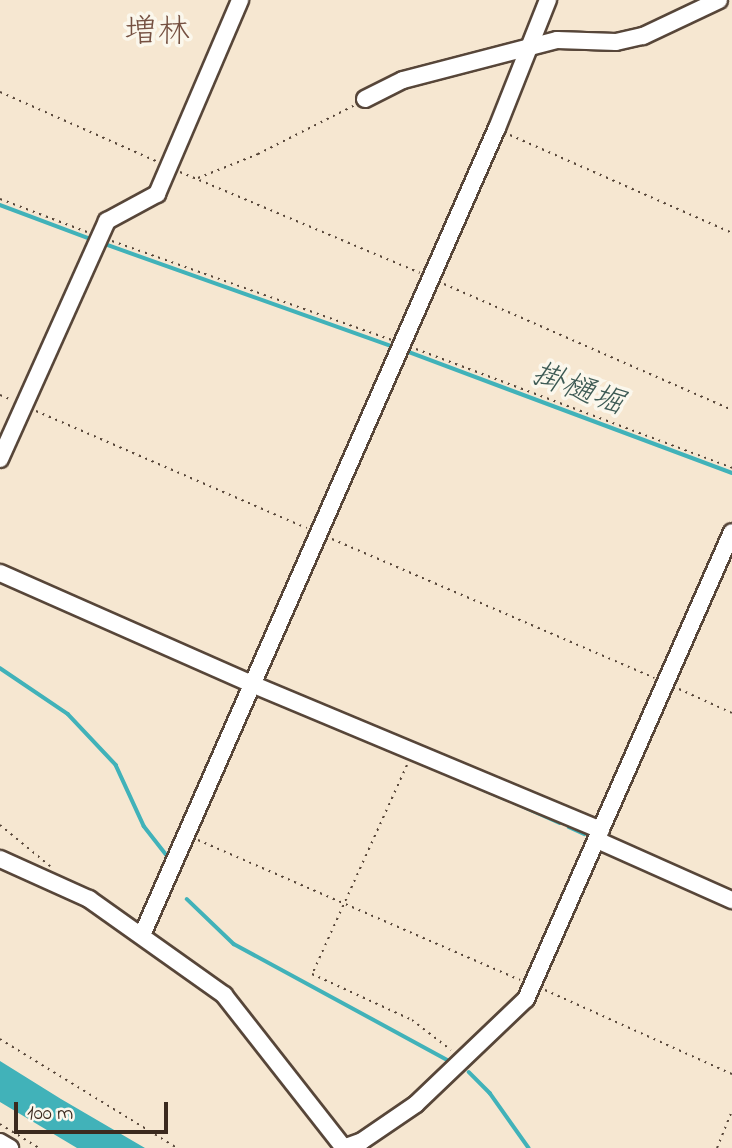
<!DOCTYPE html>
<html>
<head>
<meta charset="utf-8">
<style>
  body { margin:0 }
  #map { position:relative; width:732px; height:1148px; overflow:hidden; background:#f6e7d1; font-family:"Indie Flower","Klee One",sans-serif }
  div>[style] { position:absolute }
  .water>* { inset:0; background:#41b2b9 }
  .stream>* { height:3.5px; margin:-1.75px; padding:0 1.75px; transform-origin:1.75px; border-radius:1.75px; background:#41b2b9 }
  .path>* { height:2px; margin-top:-1px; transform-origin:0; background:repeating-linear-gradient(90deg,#574639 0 2px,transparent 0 7px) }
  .roads { filter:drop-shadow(2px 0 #574639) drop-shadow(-2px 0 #574639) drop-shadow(0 2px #574639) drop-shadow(0 -2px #574639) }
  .minor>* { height:16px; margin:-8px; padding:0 8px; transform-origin:8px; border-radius:8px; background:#fff }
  span { translate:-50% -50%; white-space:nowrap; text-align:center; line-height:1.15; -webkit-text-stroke:7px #fbf7ec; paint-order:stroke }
  .water-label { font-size:32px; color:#3d5a54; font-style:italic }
  .quarter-label { font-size:33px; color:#755041 }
  .scale { position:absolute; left:14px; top:1102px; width:154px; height:32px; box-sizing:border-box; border:4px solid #3b2a1e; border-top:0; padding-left:9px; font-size:21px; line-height:24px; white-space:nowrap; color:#3b2a1e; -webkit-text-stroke:5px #fbf7ec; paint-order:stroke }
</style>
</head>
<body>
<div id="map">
  <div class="water">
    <div style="clip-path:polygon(0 1061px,61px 1099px,145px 1148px,77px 1148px,0 1102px)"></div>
  </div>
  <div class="stream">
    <div style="left:0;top:205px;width:99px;rotate:20.6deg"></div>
    <div style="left:102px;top:243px;width:310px;rotate:19.6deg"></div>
    <div style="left:406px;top:351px;width:348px;rotate:20.5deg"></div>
    <div style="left:0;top:668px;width:82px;rotate:34.1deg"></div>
    <div style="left:68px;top:714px;width:70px;rotate:46.7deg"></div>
    <div style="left:116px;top:765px;width:67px;rotate:65.3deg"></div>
    <div style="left:144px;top:826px;width:37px;rotate:52deg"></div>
    <div style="left:484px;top:790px;width:23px;rotate:23deg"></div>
    <div style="left:513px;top:802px;width:51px;rotate:24.1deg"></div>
    <div style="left:569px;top:827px;width:17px;rotate:24deg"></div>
    <div style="left:187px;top:899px;width:65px;rotate:43.8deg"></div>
    <div style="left:234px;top:944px;width:243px;rotate:28.5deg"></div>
    <div style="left:469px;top:1072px;width:30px;rotate:45deg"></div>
    <div style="left:490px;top:1093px;width:67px;rotate:54.7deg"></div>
  </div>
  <div class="path">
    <div style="left:0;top:92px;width:171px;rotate:23.9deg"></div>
    <div style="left:510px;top:135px;width:243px;rotate:23.8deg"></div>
    <div style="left:180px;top:172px;width:260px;rotate:22.8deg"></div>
    <div style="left:198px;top:178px;width:65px;rotate:-21.8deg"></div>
    <div style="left:258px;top:154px;width:109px;rotate:-26.8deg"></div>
    <div style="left:0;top:199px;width:93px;rotate:20.8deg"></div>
    <div style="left:112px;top:241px;width:296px;rotate:19.5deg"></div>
    <div style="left:444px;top:284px;width:314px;rotate:23.6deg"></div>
    <div style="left:416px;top:349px;width:338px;rotate:20.6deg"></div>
    <div style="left:0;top:395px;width:13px;rotate:23deg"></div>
    <div style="left:36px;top:411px;width:295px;rotate:23.4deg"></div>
    <div style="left:332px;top:539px;width:351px;rotate:23.3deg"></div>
    <div style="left:679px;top:689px;width:58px;rotate:24.4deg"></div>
    <div style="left:407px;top:765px;width:230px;rotate:114.4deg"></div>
    <div style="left:312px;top:974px;width:110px;rotate:24.7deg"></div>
    <div style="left:412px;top:1020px;width:49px;rotate:37.6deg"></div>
    <div style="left:0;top:825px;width:65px;rotate:39.4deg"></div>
    <div style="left:198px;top:840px;width:351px;rotate:23.5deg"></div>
    <div style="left:545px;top:990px;width:205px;rotate:24.2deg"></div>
    <div style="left:0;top:1039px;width:208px;rotate:31.6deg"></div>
    <div style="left:0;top:1124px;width:46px;rotate:31.6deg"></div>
    <div style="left:717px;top:1148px;width:40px;rotate:-68deg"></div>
  </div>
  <div class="roads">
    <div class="minor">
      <div style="left:365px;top:99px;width:42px;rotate:-26.6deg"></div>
      <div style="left:403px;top:80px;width:159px;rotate:-14.6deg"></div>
      <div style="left:557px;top:40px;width:59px;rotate:1.9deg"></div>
      <div style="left:616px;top:42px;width:28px;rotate:-13deg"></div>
      <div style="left:643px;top:36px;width:84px;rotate:-25.3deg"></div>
      <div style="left:0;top:459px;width:261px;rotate:-65.8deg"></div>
      <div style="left:107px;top:221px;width:57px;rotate:-28.4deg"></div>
      <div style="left:157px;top:194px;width:211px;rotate:-66.8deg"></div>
      <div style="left:0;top:573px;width:278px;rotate:23.8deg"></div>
      <div style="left:254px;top:685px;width:376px;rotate:22.7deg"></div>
      <div style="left:597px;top:840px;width:148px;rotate:24deg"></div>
      <div style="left:0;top:859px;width:98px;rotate:24.2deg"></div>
      <div style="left:89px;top:899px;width:166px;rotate:35.4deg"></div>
      <div style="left:224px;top:995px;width:194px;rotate:51.9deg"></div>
      <div style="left:142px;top:935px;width:882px;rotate:-66.26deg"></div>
      <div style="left:497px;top:128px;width:138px;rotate:-68.3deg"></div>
      <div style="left:0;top:1142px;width:12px;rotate:31deg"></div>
      <div style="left:343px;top:1148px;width:20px;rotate:-20deg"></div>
      <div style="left:362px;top:1141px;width:65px;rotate:-34.4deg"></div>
      <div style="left:416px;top:1104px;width:152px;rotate:-43.7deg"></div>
      <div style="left:526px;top:999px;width:510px;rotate:-66.2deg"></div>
    </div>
  </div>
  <div class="water-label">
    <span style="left:577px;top:391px;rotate:20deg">掛樋堀</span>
  </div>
  <div class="quarter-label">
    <span style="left:157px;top:34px">増林</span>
  </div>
  <div class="scale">100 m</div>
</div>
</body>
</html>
